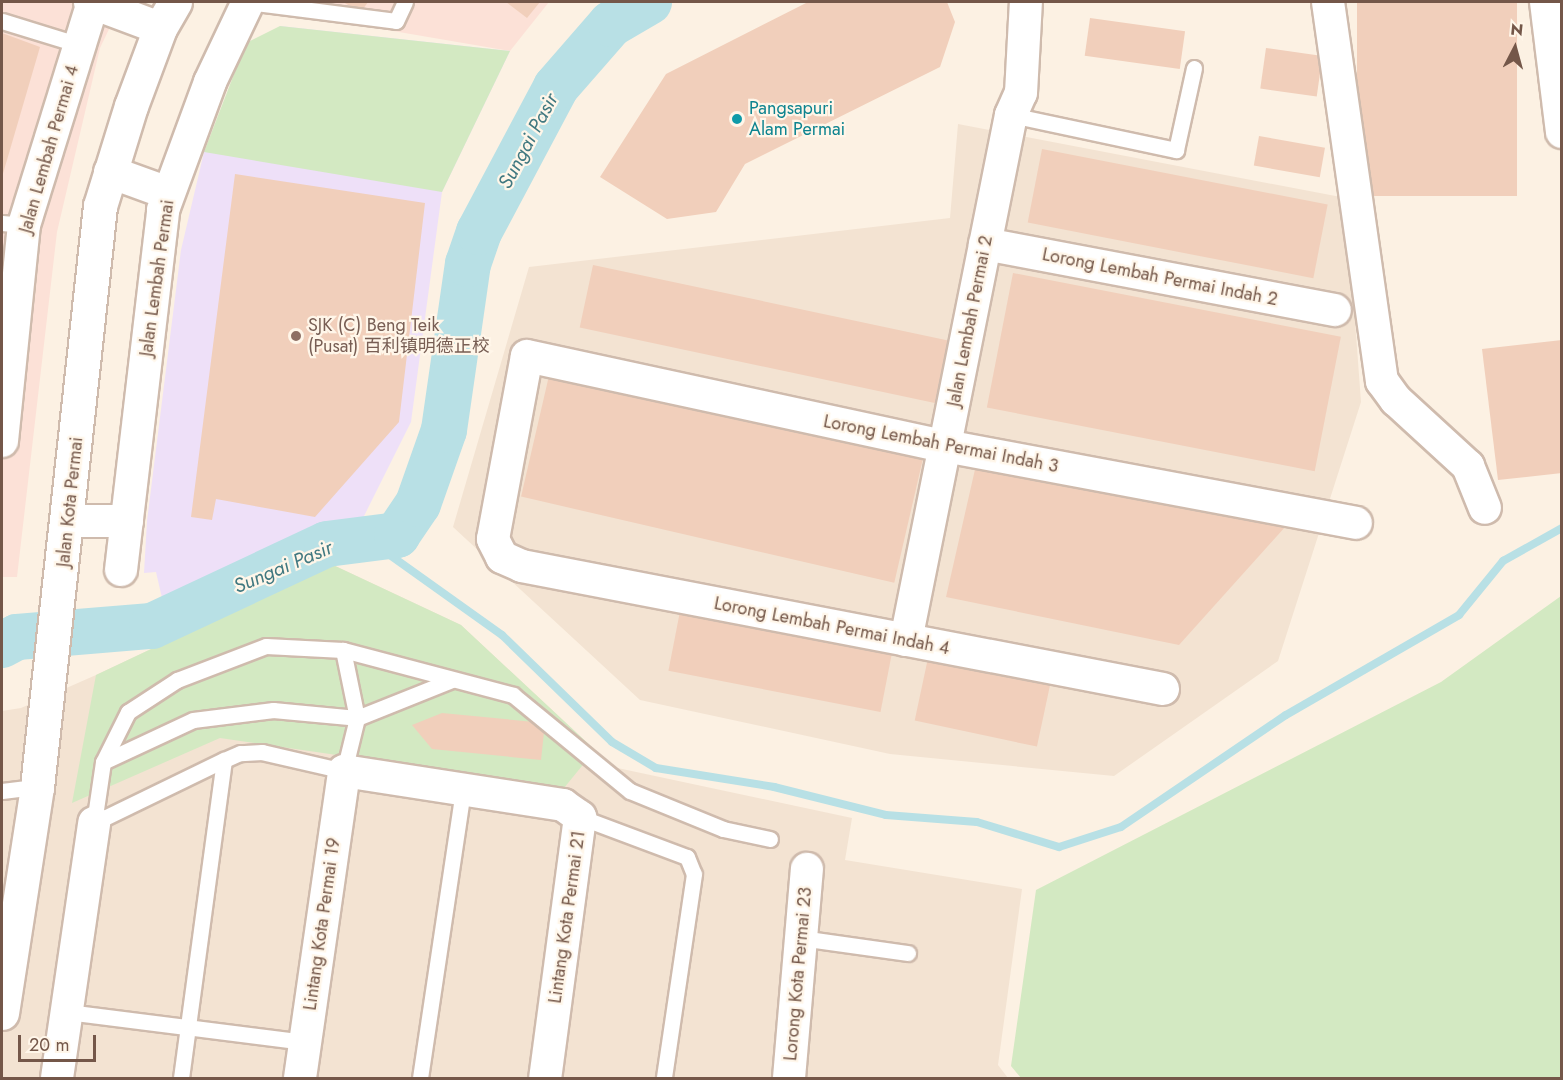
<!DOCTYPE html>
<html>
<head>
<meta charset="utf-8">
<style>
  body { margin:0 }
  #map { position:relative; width:1563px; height:1080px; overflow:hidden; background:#fcf1e3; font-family:Jost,"Noto Sans SC",sans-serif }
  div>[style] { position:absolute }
  .residential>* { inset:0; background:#f3e3d2 }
  .commercial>* { inset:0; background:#fce1d7 }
  .education>* { inset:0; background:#eee0f8 }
  .green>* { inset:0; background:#d3e9c2 }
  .water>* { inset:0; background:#b8e0e5 }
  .stream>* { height:8px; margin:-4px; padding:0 4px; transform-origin:4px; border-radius:4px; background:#b8e0e5 }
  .river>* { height:46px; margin:-23px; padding:0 23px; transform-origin:23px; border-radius:23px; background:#b8e0e5 }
  .building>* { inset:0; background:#f1cfbb; transform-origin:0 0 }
  .roads { filter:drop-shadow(2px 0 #cfbbad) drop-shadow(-2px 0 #cfbbad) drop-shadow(0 2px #cfbbad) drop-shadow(0 -2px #cfbbad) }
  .service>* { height:15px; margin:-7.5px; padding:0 7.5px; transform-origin:7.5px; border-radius:7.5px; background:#fff }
  .minor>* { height:32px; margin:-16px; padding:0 16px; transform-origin:16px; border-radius:16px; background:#fff }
  .secondary>* { height:33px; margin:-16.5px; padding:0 16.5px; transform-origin:16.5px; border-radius:16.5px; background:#fff }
  .dots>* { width:16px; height:16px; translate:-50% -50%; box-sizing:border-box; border:3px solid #fff6e9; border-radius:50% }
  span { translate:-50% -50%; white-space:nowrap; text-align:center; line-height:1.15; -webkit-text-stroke:4.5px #fff6e9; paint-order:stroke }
  .culture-label { font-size:18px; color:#0d838f }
  .left { translate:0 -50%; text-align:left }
  .street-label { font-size:18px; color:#745749 }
  .education-label { font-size:18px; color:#785e54 }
  .water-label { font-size:20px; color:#407880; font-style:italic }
  .frame { position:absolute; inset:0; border:3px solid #745749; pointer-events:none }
  .north { position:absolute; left:1485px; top:18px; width:60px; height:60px; -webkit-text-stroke:4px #fff6e9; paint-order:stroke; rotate:6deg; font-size:16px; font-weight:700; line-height:24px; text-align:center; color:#745749 }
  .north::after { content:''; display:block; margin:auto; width:21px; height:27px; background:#745749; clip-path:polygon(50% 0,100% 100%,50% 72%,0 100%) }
  .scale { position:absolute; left:18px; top:1035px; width:78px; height:27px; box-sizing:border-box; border:3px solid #745749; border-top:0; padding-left:8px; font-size:18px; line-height:21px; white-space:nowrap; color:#745749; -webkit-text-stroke:4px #fff6e9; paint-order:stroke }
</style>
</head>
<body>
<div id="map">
  <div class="residential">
    <div style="clip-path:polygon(958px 124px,1346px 198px,1361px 402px,1278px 661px,1114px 776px,890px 754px,640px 700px,453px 527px,529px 267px,950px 218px)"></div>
    <div style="clip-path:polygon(331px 564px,461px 625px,595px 750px,566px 757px,852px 818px,845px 860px,1022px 889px,998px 1065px,1008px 1078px,2px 1078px,2px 711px,21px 708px,96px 675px)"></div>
  </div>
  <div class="commercial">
    <div style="clip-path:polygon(2px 2px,122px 2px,100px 48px,57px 232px,17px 577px,2px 577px)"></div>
    <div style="clip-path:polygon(224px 2px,549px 2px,510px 51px)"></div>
  </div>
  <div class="education">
    <div style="clip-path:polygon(280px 26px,510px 51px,442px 192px,411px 422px,362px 520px,327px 523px,162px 598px,156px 572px,144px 573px,147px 521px,181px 250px,204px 152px)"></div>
  </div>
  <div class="green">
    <div style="clip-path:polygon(280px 26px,510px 51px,442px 192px,204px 152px,246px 43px)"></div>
    <div style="clip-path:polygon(331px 564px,461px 625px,595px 750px,564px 788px,220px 738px,72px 803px,96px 675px)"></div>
    <div style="clip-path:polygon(1561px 596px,1561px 1078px,1021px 1078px,1011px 1066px,1036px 890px,1441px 682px)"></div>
  </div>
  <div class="water">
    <div style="clip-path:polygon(33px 615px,28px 653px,2px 665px,2px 630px)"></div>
  </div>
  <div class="stream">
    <div style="left:366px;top:538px;width:167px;rotate:35.5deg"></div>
    <div style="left:502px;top:635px;width:153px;rotate:44.2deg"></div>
    <div style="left:612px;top:742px;width:51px;rotate:30.6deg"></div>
    <div style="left:656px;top:768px;width:120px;rotate:9.1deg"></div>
    <div style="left:774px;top:787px;width:115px;rotate:14deg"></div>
    <div style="left:886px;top:815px;width:91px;rotate:4.4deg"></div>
    <div style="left:977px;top:822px;width:86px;rotate:17deg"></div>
    <div style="left:1059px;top:847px;width:65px;rotate:-17.9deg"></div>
    <div style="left:1121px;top:827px;width:199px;rotate:-34.2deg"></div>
    <div style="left:1286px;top:715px;width:200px;rotate:-30deg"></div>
    <div style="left:1459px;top:615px;width:70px;rotate:-50.8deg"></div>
    <div style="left:1503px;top:561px;width:68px;rotate:-29.2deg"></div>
  </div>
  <div class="river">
    <div style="left:2px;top:645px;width:17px;rotate:-28deg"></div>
    <div style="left:17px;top:637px;width:135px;rotate:-4.7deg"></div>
    <div style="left:152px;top:626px;width:193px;rotate:-25.1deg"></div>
    <div style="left:327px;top:544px;width:71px;rotate:-7.3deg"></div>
    <div style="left:397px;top:535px;width:37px;rotate:-56deg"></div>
    <div style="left:418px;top:504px;width:78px;rotate:-70.6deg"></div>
    <div style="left:444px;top:430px;width:168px;rotate:-81.8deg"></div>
    <div style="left:468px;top:264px;width:34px;rotate:-71deg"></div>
    <div style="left:479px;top:232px;width:164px;rotate:-62deg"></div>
    <div style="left:556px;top:87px;width:84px;rotate:-48.9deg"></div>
    <div style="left:611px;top:24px;width:44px;rotate:-30.1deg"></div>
  </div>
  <div class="building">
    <div style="clip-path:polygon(343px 2px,368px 2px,361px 12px)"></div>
    <div style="clip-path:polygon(506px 2px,540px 2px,527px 18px)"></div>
    <div style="clip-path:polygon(808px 2px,947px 2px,955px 22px,940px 67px,745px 164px,716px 212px,667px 219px,600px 177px,666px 74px)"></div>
    <div style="left:1357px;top:2px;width:160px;height:194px"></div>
    <div style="left:1090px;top:18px;width:96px;height:38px;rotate:8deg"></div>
    <div style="clip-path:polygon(2px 33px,40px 47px,2px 177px)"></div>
    <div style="left:1266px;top:48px;width:57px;height:41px;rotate:8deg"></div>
    <div style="left:1259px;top:136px;width:67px;height:30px;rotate:10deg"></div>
    <div style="left:1042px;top:149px;width:291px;height:75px;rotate:11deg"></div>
    <div style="clip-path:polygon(235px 174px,425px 203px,399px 422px,315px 517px,216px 499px,212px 520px,191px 517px)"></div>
    <div style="left:593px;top:265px;width:363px;height:64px;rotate:12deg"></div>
    <div style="left:1013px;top:273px;width:334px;height:137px;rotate:11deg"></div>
    <div style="clip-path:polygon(1562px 340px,1562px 473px,1498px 480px,1482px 349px)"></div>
    <div style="left:551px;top:367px;width:383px;height:133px;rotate:13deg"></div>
    <div style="clip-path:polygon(976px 465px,1286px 526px,1179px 645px,946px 597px)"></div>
    <div style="left:682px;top:601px;width:216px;height:71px;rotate:11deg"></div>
    <div style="left:928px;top:658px;width:125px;height:64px;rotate:12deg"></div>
    <div style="clip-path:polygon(442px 713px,545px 723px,541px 760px,432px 749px,412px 725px)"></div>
  </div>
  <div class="roads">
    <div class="service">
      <div style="left:248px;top:2px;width:149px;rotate:7.3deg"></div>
      <div style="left:396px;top:21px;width:21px;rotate:-65deg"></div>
      <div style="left:2px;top:21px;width:82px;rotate:17.1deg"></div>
      <div style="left:1011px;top:115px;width:169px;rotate:12deg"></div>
      <div style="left:1176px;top:150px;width:84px;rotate:-77.6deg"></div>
      <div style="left:2px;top:223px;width:22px;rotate:5deg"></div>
      <div style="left:343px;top:650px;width:69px;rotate:78.4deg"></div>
      <div style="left:357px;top:718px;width:102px;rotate:-21.8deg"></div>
      <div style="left:103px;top:762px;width:56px;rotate:-63.4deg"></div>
      <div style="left:128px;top:712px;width:59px;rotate:-33.1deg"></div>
      <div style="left:177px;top:680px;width:95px;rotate:-20.9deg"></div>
      <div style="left:266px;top:646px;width:77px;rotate:3deg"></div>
      <div style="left:343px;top:650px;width:176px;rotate:14.8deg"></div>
      <div style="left:513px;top:695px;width:151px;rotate:39.4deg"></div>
      <div style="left:630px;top:791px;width:100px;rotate:22.2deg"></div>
      <div style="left:723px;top:829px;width:48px;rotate:12deg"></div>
      <div style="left:2px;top:791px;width:35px;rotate:-7deg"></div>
      <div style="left:580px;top:817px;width:114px;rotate:20.5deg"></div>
      <div style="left:687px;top:857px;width:18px;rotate:68deg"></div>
      <div style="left:694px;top:874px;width:206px;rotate:98.4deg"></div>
      <div style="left:94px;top:823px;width:62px;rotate:-81.6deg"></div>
      <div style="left:103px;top:762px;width:99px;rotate:-25deg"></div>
      <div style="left:193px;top:720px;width:81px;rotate:-7.1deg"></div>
      <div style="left:273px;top:710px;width:84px;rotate:5.4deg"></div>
      <div style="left:357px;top:718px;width:55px;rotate:103.8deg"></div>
      <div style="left:344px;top:771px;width:84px;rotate:-167deg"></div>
      <div style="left:262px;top:752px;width:22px;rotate:177deg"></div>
      <div style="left:240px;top:753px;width:17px;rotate:156deg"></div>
      <div style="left:224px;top:760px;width:321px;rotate:97.7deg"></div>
      <div style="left:94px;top:823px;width:144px;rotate:-25.9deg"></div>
      <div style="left:801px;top:938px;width:108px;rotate:8deg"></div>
      <div style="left:67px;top:1012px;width:240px;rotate:7.2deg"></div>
      <div style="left:420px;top:1078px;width:291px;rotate:-81.5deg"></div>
    </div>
    <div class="minor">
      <div style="left:90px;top:2px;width:75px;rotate:20.4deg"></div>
      <div style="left:1328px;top:2px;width:383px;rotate:81.9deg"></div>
      <div style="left:1382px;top:381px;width:24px;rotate:54deg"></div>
      <div style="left:1396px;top:400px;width:98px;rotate:42.5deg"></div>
      <div style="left:1468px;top:466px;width:45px;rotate:68deg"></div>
      <div style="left:1546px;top:2px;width:131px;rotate:83deg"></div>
      <div style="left:110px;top:172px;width:62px;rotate:19.9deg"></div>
      <div style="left:985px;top:244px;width:356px;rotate:10.7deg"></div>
      <div style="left:2px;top:441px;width:217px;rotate:-84.2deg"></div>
      <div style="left:24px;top:225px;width:233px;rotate:-72.8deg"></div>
      <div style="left:68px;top:521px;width:59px"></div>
      <div style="left:121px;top:570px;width:362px;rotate:-83.3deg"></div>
      <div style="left:163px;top:210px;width:136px;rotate:-69.8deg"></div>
      <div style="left:210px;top:82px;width:89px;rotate:-64.6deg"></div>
      <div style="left:906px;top:640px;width:535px;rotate:-78.69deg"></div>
      <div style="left:1011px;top:115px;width:24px;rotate:-66deg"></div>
      <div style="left:1021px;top:93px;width:91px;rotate:-86.9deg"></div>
      <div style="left:1163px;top:689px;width:653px;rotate:-169.14deg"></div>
      <div style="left:522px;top:566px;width:22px;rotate:-156deg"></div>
      <div style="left:502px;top:557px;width:20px;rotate:-117deg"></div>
      <div style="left:493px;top:539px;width:186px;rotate:-79.5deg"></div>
      <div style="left:527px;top:356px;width:428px;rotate:12.2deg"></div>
      <div style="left:945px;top:446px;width:418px;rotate:10.6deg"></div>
      <div style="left:57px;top:1078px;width:258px;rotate:-81.7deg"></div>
      <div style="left:300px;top:1078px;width:310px;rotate:-81.8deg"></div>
      <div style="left:344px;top:771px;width:222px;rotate:8.8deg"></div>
      <div style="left:563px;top:805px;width:21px;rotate:35deg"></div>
      <div style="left:580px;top:817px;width:263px;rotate:97.6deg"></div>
      <div style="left:789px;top:1078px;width:210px;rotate:-85.1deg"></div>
    </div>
    <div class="secondary">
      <div style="left:2px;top:1013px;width:229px;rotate:-81.2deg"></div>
      <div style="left:37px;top:787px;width:584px;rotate:-83.81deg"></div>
      <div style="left:100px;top:206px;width:105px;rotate:-72.8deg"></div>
      <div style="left:131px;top:106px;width:83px;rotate:-69.6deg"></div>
      <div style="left:160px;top:28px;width:30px;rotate:-60deg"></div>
    </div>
  </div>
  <div class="dots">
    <div style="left:737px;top:119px;background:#0f9aa8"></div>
    <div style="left:296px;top:336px;background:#8d6e63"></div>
  </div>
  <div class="culture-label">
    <span class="left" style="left:749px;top:119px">Pangsapuri<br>Alam Permai</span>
  </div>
  <div class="street-label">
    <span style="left:49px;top:149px;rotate:-74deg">Jalan Lembah Permai 4</span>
    <span style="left:1160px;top:277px;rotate:11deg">Lorong Lembah Permai Indah 2</span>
    <span style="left:157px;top:278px;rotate:-82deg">Jalan Lembah Permai</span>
    <span style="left:970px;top:321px;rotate:-79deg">Jalan Lembah Permai 2</span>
    <span style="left:941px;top:444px;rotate:11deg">Lorong Lembah Permai Indah 3</span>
    <span style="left:70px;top:502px;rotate:-84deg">Jalan Kota Permai</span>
    <span style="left:832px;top:626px;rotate:11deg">Lorong Lembah Permai Indah 4</span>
    <span style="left:567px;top:917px;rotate:-82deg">Lintang Kota Permai 21</span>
    <span style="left:322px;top:924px;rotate:-82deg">Lintang Kota Permai 19</span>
    <span style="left:798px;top:974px;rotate:-85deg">Lorong Kota Permai 23</span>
  </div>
  <div class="education-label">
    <span class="left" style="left:308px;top:336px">SJK (C) Beng Teik<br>(Pusat) 百利镇明德正校</span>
  </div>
  <div class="water-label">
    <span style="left:528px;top:141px;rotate:-62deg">Sungai Pasir</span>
    <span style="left:283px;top:567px;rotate:-23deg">Sungai Pasir</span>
  </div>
  <div class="frame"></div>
  <div class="north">N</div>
  <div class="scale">20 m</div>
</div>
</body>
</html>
